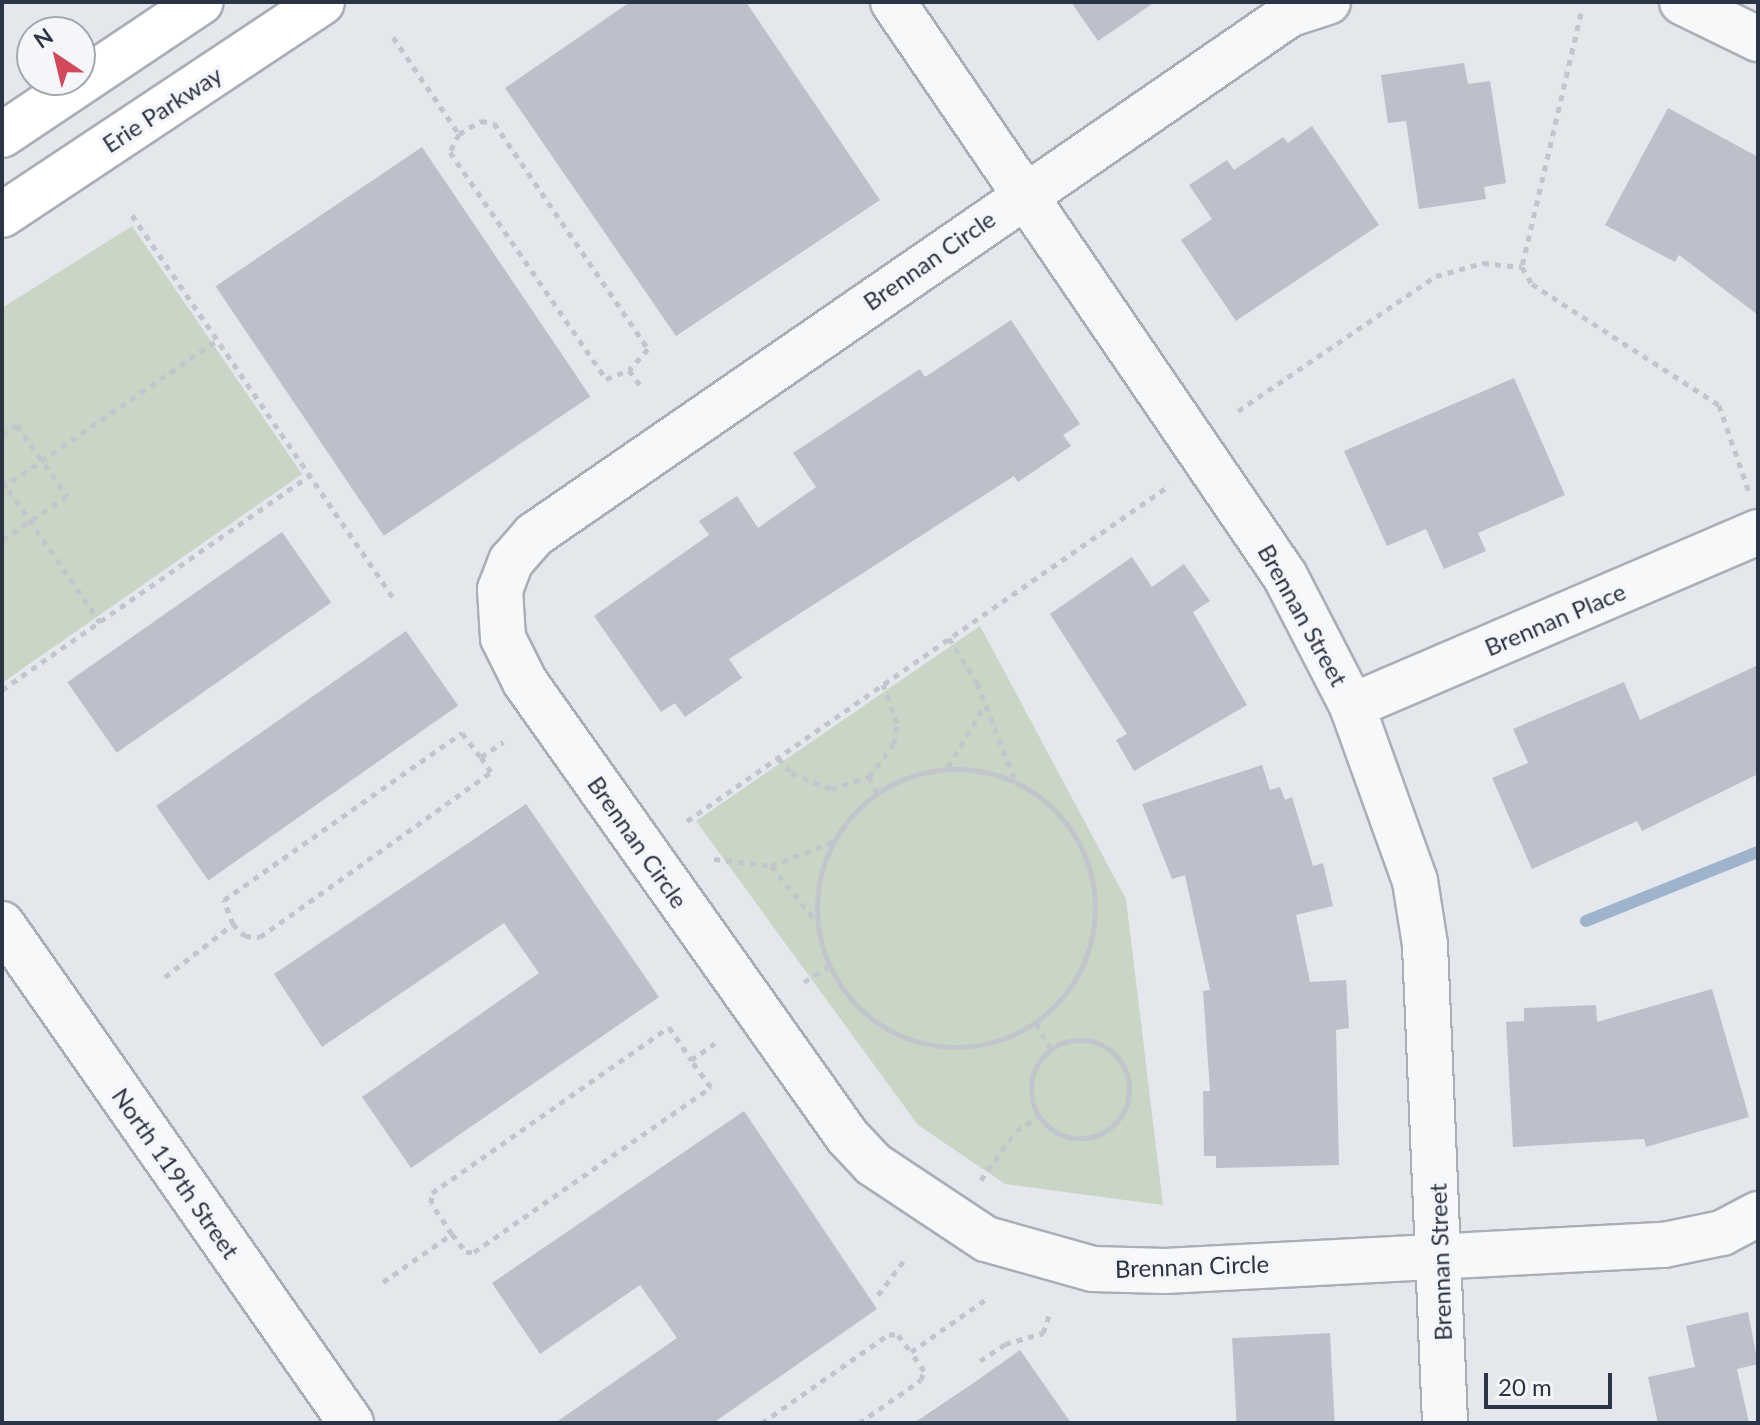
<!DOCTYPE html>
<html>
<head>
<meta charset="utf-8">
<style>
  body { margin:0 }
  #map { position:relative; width:1760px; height:1425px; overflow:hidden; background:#e4e7ec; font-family:Lato,sans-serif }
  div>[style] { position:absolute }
  .green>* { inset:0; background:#c9d6c5 }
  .stream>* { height:12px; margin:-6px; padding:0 6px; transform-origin:6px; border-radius:6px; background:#9fb4cc }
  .building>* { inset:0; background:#bbc0ca; transform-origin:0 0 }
  .path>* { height:5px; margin-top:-2.5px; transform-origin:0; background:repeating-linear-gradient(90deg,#c2c5cb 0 6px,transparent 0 12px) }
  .path>.ring { margin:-2.5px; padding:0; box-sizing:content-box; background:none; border:5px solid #c2c5cb; border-radius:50% }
  .roads { filter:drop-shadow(2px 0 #a9aeb7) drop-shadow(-2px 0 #a9aeb7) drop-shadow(0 2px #a9aeb7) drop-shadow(0 -2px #a9aeb7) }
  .minor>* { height:44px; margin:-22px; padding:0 22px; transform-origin:22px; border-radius:22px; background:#f7f8fa }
  .tertiary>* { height:44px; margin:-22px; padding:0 22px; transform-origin:22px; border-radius:22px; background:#f7f8fa }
  .secondary>* { height:44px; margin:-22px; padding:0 22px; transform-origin:22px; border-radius:22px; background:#fff }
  span { translate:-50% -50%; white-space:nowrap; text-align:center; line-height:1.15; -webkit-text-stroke:7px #f4f6f9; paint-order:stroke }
  .street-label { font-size:24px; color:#2b3445 }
  .frame { position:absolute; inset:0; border:4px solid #2b3445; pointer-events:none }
  .north { position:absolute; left:16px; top:16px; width:80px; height:80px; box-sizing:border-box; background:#f4f6f9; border:2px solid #a4a8b1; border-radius:50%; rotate:325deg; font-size:22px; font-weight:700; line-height:32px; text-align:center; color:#2b3445 }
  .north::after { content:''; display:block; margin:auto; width:28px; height:36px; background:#d1495b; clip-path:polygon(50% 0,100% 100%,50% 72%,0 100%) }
  .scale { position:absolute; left:1484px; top:1373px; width:128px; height:36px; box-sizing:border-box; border:4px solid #2b3445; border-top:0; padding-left:10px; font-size:24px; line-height:28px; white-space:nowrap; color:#2b3445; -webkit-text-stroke:6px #f4f6f9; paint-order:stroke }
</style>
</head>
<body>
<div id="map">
  <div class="green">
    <div style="clip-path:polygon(132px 226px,302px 474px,2px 683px,2px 308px)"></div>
    <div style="clip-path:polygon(980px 626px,1126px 899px,1163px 1205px,1005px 1184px,918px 1125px,696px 821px)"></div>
  </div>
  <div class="stream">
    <div style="left:1586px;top:921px;width:185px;rotate:-21.9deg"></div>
  </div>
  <div class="building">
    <div style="clip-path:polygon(630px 2px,746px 2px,880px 200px,676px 336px,505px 88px)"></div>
    <div style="clip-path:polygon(1071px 2px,1155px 2px,1098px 41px)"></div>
    <div style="clip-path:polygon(1464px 63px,1468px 84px,1490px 81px,1506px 183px,1484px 187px,1486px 199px,1419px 209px,1406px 121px,1388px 123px,1381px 75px)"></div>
    <div style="clip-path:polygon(1668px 108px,1758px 157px,1758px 315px,1679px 255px,1675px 262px,1605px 225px)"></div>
    <div style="clip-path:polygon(1312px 126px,1379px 225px,1236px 321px,1181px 240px,1212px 219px,1189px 185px,1227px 160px,1234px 170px,1283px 137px,1288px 143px)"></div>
    <div style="left:422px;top:147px;width:301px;height:249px;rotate:56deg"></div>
    <div style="clip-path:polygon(1011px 320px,1080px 424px,1063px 435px,1071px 446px,1018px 482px,1014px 476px,729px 659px,742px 678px,685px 717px,675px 703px,661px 712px,594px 616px,709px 535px,699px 521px,737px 496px,758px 528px,816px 487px,793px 453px,920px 369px,925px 377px)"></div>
    <div style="clip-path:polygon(1514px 378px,1565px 495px,1478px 533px,1486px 551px,1444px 569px,1426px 529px,1387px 546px,1344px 451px)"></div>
    <div style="left:282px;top:532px;width:86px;height:262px;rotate:55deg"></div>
    <div style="clip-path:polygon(1132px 557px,1152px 587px,1184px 564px,1210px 601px,1193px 612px,1247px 705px,1134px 771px,1116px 740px,1127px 734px,1050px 614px)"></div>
    <div style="left:406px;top:631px;width:91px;height:305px;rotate:55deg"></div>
    <div style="clip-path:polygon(1758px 665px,1758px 774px,1642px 831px,1637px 821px,1532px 869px,1492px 778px,1528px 763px,1513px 729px,1624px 682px,1640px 720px)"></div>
    <div style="clip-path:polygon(1262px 765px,1270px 790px,1280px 787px,1285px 800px,1292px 797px,1313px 866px,1323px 863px,1333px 906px,1296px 915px,1310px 982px,1346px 980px,1349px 1028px,1336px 1030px,1339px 1165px,1216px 1168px,1216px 1156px,1204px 1156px,1203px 1091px,1210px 1091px,1203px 991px,1210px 990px,1185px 875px,1172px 879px,1142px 804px)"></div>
    <div style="clip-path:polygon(526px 804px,659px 997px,411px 1168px,362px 1097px,539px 973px,504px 923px,322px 1047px,274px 974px)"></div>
    <div style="clip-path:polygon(1712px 989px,1749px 1117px,1646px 1147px,1644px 1139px,1513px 1147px,1506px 1022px,1524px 1021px,1524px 1008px,1596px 1005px,1597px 1022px)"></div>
    <div style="clip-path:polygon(744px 1111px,877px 1309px,713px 1423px,555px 1423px,677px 1338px,640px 1285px,540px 1354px,492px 1283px)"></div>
    <div style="clip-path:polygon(1748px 1312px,1758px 1364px,1737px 1369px,1749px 1423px,1658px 1423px,1648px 1377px,1695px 1367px,1686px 1326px)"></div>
    <div style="left:1330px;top:1333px;width:90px;height:98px;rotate:87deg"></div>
    <div style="clip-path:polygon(1020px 1350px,1071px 1423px,914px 1423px,972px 1384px)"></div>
  </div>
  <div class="path">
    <div style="left:1581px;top:13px;width:261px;rotate:103.1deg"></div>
    <div style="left:1522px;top:267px;width:20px;rotate:60deg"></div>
    <div style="left:1532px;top:284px;width:223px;rotate:32.9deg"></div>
    <div style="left:1719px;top:405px;width:92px;rotate:71deg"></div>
    <div style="left:393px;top:37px;width:117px;rotate:55.8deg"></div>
    <div style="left:459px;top:134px;width:26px;rotate:-31deg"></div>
    <div style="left:481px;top:121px;width:13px;rotate:9deg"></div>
    <div style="left:494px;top:123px;width:273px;rotate:55.7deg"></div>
    <div style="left:648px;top:349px;width:28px;rotate:132deg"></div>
    <div style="left:629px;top:370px;width:22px;rotate:54deg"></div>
    <div style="left:459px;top:134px;width:20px;rotate:117deg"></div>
    <div style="left:450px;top:152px;width:275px;rotate:55.5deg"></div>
    <div style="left:606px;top:379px;width:25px;rotate:-21deg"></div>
    <div style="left:132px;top:215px;width:466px;rotate:55.7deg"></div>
    <div style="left:1238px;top:411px;width:240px;rotate:-34.3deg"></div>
    <div style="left:1436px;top:276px;width:49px;rotate:-15.5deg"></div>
    <div style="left:1483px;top:263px;width:39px;rotate:6deg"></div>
    <div style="left:2px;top:435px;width:18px;rotate:-34deg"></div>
    <div style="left:17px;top:425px;width:87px;rotate:54.8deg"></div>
    <div style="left:67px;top:496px;width:78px;rotate:145.9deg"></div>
    <div style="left:2px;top:480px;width:173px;rotate:55.4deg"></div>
    <div style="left:2px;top:488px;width:261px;rotate:-34.5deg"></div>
    <div style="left:949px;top:638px;width:53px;rotate:58.1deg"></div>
    <div style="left:977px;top:683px;width:102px;rotate:68.7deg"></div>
    <div style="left:2px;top:690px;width:376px;rotate:-34.9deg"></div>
    <div style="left:778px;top:758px;width:20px;rotate:49deg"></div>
    <div style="left:791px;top:773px;width:43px;rotate:21.8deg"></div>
    <div style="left:831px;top:789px;width:40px;rotate:-18deg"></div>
    <div style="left:869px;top:777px;width:41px;rotate:-52.9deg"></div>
    <div style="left:894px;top:744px;width:21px;rotate:-82deg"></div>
    <div style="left:897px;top:723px;width:41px;rotate:-109.7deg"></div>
    <div style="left:948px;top:767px;width:69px;rotate:-59.3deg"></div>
    <div class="ring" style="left:817px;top:769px;width:273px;height:273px"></div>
    <div style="left:869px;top:777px;width:18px;rotate:63deg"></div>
    <div style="left:687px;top:821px;width:588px;rotate:-34.82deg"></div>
    <div style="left:714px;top:859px;width:57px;rotate:7deg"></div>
    <div style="left:771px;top:866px;width:72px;rotate:50.6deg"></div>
    <div style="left:771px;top:866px;width:66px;rotate:-21.2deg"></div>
    <div style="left:233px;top:924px;width:17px;rotate:45deg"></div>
    <div style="left:245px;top:936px;width:15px;rotate:4deg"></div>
    <div style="left:260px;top:937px;width:284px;rotate:-35.5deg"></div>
    <div style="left:491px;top:772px;width:18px;rotate:-124deg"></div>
    <div style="left:165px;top:977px;width:86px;rotate:-37.9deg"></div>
    <div style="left:233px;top:924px;width:26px;rotate:-111deg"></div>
    <div style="left:224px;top:900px;width:291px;rotate:-35.1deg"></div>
    <div style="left:462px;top:733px;width:31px;rotate:52deg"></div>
    <div style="left:481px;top:757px;width:27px;rotate:-34deg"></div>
    <div style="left:804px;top:982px;width:31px;rotate:-32deg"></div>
    <div style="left:1036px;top:1023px;width:30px;rotate:60deg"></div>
    <div class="ring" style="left:1031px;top:1040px;width:93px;height:93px"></div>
    <div style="left:981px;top:1180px;width:60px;rotate:-54.5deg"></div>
    <div style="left:1016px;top:1131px;width:28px;rotate:-32deg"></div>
    <div style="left:452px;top:1234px;width:23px;rotate:52deg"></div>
    <div style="left:466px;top:1252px;width:8px"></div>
    <div style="left:474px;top:1252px;width:289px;rotate:-34.8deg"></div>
    <div style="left:711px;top:1087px;width:34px;rotate:-127deg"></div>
    <div style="left:383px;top:1282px;width:84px;rotate:-34.8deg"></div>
    <div style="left:452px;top:1234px;width:37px;rotate:-124deg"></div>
    <div style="left:431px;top:1203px;width:10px;rotate:-84deg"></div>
    <div style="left:432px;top:1193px;width:289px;rotate:-35deg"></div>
    <div style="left:669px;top:1027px;width:40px;rotate:56deg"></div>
    <div style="left:691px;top:1060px;width:29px;rotate:-35deg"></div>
    <div style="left:878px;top:1295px;width:45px;rotate:-53.1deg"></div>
    <div style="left:980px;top:1361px;width:30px;rotate:-34deg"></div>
    <div style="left:1005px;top:1344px;width:40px;rotate:-16deg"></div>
    <div style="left:1043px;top:1333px;width:21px;rotate:-71deg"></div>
    <div style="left:762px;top:1423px;width:155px;rotate:-35deg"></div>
    <div style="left:889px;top:1334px;width:9px;rotate:6deg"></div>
    <div style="left:898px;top:1335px;width:21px;rotate:53deg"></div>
    <div style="left:911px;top:1352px;width:95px;rotate:-35.2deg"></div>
    <div style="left:859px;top:1423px;width:75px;rotate:-34.7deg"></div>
    <div style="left:921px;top:1380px;width:9px;rotate:-72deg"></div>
    <div style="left:924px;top:1371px;width:23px;rotate:-124deg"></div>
  </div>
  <div class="roads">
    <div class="minor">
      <div style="left:893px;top:2px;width:695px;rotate:55.67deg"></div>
      <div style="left:1285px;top:576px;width:146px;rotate:62.7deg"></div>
      <div style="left:1352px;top:706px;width:186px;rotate:70.2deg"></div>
      <div style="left:1415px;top:881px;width:65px;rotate:81.1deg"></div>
      <div style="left:1425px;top:945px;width:478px;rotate:87.6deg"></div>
      <div style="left:1328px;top:2px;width:40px;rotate:162deg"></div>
      <div style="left:1290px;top:14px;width:918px;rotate:145.43deg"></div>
      <div style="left:534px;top:535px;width:35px;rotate:131deg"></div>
      <div style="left:511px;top:561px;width:30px;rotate:111deg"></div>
      <div style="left:500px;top:589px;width:49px;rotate:86.5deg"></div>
      <div style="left:503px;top:638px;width:49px;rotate:63.4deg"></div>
      <div style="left:525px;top:682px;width:557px;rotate:54.65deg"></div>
      <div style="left:847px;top:1136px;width:38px;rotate:47deg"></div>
      <div style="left:873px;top:1164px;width:136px;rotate:33.6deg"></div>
      <div style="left:986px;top:1239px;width:111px;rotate:15.7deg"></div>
      <div style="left:1093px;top:1269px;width:72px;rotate:1.6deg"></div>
      <div style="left:1165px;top:1271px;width:500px;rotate:-3deg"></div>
      <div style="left:1664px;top:1245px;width:59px;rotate:-11.7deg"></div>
      <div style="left:1722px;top:1233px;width:41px;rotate:-27.8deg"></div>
      <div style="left:1682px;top:2px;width:85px;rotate:26deg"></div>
      <div style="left:1352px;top:706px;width:442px;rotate:-23.2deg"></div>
    </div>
    <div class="tertiary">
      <div style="left:2px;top:924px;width:609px;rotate:55.03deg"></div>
    </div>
    <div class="secondary">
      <div style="left:2px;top:135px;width:239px;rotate:-33.8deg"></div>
      <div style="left:2px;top:215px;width:384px;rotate:-33.6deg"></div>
    </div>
  </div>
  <div class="street-label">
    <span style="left:162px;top:109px;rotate:-33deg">Erie Parkway</span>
    <span style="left:929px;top:260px;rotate:-35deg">Brennan Circle</span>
    <span style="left:1303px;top:615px;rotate:61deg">Brennan Street</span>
    <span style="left:1555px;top:619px;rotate:-23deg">Brennan Place</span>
    <span style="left:638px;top:842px;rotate:55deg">Brennan Circle</span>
    <span style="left:176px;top:1173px;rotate:55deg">North 119th Street</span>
    <span style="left:1440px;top:1262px;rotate:-92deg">Brennan Street</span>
    <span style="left:1192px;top:1266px;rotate:-2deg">Brennan Circle</span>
  </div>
  <div class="frame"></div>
  <div class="north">N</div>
  <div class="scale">20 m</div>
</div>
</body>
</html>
